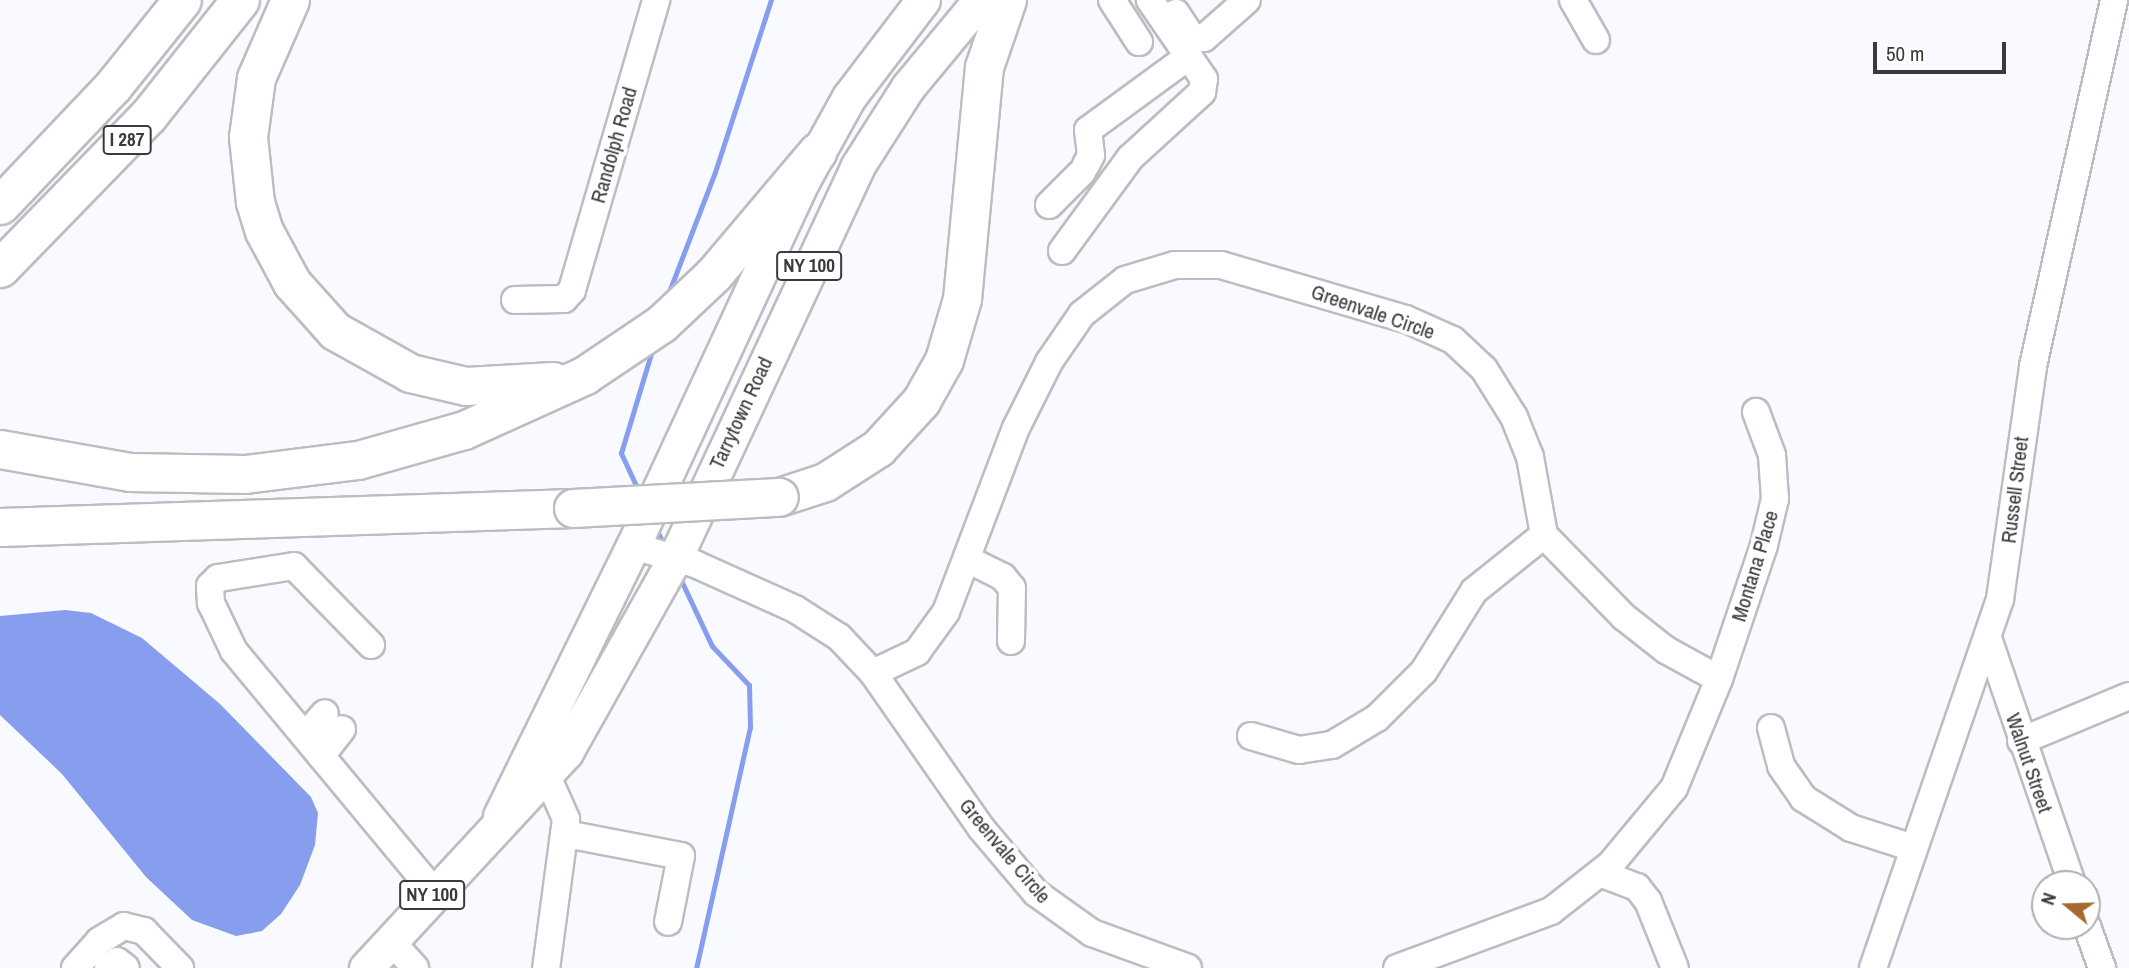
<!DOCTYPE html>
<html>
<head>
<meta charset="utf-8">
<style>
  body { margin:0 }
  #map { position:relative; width:2129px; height:968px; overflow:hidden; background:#f9faff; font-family:"Archivo Narrow",sans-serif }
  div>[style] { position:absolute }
  .water>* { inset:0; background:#879eef }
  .stream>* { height:5px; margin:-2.5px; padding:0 2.5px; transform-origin:2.5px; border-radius:2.5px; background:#879eef }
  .roads { filter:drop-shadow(2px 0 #bcbdc2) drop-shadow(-2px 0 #bcbdc2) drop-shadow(0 2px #bcbdc2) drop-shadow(0 -2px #bcbdc2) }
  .minor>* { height:26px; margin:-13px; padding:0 13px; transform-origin:13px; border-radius:13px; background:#fff }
  .major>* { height:33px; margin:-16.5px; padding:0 16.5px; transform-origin:16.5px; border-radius:16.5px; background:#fff }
  .highway>* { height:37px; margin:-18.5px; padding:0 18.5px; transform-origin:18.5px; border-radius:18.5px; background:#fff }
  .bridges { filter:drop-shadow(2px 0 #bcbdc2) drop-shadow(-2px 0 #bcbdc2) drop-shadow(0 2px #bcbdc2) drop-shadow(0 -2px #bcbdc2) }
  .highway-bridge>* { height:37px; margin:-18.5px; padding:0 18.5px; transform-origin:18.5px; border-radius:18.5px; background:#fff }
  span { translate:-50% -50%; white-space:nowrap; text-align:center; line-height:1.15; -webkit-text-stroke:7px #fff; paint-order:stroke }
  .shield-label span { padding:2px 5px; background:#fff; border:2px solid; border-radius:5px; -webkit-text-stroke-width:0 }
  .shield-label { font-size:19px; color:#393a3c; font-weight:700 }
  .street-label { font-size:21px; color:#393a3c }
  .north { position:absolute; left:2031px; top:870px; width:70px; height:70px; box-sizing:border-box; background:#fff; border:2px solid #b0b0b1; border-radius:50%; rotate:289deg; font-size:19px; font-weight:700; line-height:28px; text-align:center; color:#393a3c }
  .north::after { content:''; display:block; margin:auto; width:24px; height:32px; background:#a6692e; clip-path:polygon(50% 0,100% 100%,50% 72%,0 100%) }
  .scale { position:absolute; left:1873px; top:42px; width:133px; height:32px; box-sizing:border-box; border:4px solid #393a3c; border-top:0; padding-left:9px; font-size:21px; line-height:24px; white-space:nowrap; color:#393a3c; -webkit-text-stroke:5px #fff; paint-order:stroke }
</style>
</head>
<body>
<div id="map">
  <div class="water">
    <div style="clip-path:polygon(65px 610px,91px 613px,142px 638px,220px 704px,311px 797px,318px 813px,315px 845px,300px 885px,281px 914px,262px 931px,236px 936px,192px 920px,146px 877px,62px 774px,0 715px,0 616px)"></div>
  </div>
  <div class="stream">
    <div style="left:667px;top:297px;width:134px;rotate:-69deg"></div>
    <div style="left:715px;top:172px;width:181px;rotate:-72deg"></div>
    <div style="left:639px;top:492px;width:43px;rotate:-114.8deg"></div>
    <div style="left:621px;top:453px;width:111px;rotate:-73.2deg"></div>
    <div style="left:655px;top:526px;width:14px;rotate:65deg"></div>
    <div style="left:679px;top:576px;width:77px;rotate:64.8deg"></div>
    <div style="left:712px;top:646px;width:54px;rotate:46.5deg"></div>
    <div style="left:749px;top:685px;width:42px;rotate:88.6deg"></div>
    <div style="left:750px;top:727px;width:247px;rotate:102.6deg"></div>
  </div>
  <div class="roads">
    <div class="minor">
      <div style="left:1112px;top:0;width:50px;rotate:57.3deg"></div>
      <div style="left:1573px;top:0;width:46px;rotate:60.1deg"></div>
      <div style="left:1176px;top:13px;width:27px;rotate:57deg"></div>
      <div style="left:1191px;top:36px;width:13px;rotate:9deg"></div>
      <div style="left:1204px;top:38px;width:57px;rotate:-41.5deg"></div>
      <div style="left:1086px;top:165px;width:11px;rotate:-63deg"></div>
      <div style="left:1091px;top:155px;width:25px;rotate:-97deg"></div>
      <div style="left:1088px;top:130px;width:125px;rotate:-36.2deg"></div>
      <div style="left:1049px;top:205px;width:47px;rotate:-45deg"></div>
      <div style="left:1062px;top:251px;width:115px;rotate:-53.8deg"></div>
      <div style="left:1130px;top:158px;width:98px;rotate:-42.5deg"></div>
      <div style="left:1202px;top:92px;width:13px;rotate:-81deg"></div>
      <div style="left:1204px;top:79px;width:96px;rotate:-124.4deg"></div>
      <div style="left:515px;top:300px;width:49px;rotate:-1.2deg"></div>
      <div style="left:564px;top:299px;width:12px;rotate:-48deg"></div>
      <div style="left:572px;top:290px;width:302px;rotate:-73.8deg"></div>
      <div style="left:633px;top:546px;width:65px;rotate:16.2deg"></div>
      <div style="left:695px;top:564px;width:110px;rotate:24.2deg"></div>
      <div style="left:795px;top:609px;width:52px;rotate:32.5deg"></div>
      <div style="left:839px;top:637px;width:50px;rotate:46.6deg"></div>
      <div style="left:873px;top:673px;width:189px;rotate:55.1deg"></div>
      <div style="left:981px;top:828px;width:85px;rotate:49.8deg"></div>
      <div style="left:1036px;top:893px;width:69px;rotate:35.5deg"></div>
      <div style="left:1092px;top:933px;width:102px;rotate:20deg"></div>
      <div style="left:967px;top:559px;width:40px;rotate:26.6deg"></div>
      <div style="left:1003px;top:577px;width:14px;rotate:51deg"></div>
      <div style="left:1012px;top:588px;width:53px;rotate:91.1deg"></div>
      <div style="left:1989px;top:641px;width:257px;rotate:71.1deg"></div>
      <div style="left:371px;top:645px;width:110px;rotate:-134.3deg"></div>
      <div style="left:294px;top:566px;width:77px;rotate:171deg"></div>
      <div style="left:218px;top:578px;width:11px;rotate:135deg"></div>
      <div style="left:210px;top:586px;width:17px;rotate:87deg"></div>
      <div style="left:211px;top:603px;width:53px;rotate:64.4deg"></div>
      <div style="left:234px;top:651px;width:315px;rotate:50.3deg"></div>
      <div style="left:873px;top:673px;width:49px;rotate:-25.5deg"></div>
      <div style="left:917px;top:652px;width:49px;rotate:-54.1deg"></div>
      <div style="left:946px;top:612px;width:197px;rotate:-69.2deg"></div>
      <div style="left:1016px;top:428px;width:74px;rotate:-63.4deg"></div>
      <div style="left:1049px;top:362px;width:58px;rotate:-55.5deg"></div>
      <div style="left:1082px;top:314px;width:55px;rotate:-38.3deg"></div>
      <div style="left:1125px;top:280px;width:52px;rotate:-16.7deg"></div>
      <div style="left:1175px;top:265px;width:46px"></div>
      <div style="left:1221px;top:265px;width:193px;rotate:16.3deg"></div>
      <div style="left:1406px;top:319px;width:51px;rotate:24.1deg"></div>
      <div style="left:1453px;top:340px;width:42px;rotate:43.1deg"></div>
      <div style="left:1484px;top:369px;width:57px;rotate:58deg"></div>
      <div style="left:1514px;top:417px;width:43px;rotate:68.2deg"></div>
      <div style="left:1530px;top:457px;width:79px;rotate:79.8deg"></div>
      <div style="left:1544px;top:535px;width:115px;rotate:45.7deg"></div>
      <div style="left:1624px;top:617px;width:53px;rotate:38.2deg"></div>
      <div style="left:1666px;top:650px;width:60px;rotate:28.7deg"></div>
      <div style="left:1719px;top:679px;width:118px;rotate:112.4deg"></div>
      <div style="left:1674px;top:788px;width:99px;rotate:129.7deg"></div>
      <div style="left:1611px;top:864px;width:76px;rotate:141.9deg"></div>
      <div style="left:1551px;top:911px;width:164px;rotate:159.7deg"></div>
      <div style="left:1719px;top:679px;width:141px;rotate:-71.4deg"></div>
      <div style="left:1764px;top:545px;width:47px;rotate:-76.6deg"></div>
      <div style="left:1775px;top:499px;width:44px;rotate:-93.9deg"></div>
      <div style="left:1772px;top:455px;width:46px;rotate:-110.4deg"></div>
      <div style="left:1771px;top:728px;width:39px;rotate:75deg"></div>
      <div style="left:1781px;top:766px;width:39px;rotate:55deg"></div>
      <div style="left:1803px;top:798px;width:57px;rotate:32deg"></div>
      <div style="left:1851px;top:828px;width:65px;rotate:17.9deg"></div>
      <div style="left:305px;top:736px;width:30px;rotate:-49deg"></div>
      <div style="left:1251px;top:736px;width:50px;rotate:16.3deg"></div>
      <div style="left:1299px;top:750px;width:33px;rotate:-9deg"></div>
      <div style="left:1332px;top:745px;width:52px;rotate:-31deg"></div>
      <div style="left:1377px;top:718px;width:66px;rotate:-45deg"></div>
      <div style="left:1424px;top:671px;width:94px;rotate:-58deg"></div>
      <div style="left:1474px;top:591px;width:90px;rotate:-38.7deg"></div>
      <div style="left:2021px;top:741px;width:117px;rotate:-22.6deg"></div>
      <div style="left:321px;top:756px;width:34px;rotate:-52deg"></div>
      <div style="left:539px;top:758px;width:67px;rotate:66.1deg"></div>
      <div style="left:566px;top:819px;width:150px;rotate:97.6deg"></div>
      <div style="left:566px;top:834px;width:117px;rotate:10.8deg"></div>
      <div style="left:681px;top:856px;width:67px;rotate:101.1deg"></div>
      <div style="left:1600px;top:873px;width:40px;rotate:21deg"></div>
      <div style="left:1637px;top:887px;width:18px;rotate:52deg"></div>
      <div style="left:1648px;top:901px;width:72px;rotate:68.1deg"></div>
      <div style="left:2087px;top:926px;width:45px;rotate:70.3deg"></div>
      <div style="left:391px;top:941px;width:36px;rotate:48deg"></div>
      <div style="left:75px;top:968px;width:36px;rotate:-48deg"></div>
      <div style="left:99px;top:941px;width:29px;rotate:-31deg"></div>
      <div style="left:124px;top:926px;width:21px;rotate:14deg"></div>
      <div style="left:144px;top:931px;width:52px;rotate:45.8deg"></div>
      <div style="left:108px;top:968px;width:11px;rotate:-38deg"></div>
      <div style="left:117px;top:961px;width:11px;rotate:38deg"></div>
      <div style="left:1873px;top:968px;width:390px;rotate:-71deg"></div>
      <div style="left:2000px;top:599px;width:235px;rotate:-81.9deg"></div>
      <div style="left:2033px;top:366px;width:375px;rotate:-77.5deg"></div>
    </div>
    <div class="major">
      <div style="left:500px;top:816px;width:301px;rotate:-63.8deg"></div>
      <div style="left:633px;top:546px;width:401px;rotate:-65.1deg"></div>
      <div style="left:802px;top:182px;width:97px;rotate:-61.1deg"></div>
      <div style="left:849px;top:97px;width:122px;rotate:-52.7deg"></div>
      <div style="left:366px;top:968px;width:294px;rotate:-47.2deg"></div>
      <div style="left:566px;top:752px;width:225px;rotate:-60.7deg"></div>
      <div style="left:676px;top:556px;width:429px;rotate:-65deg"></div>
      <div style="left:857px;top:167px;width:95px;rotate:-57.5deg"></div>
      <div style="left:908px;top:87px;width:113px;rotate:-50.4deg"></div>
    </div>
    <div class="highway">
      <div style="left:290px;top:0;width:85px;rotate:113.6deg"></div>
      <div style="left:256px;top:78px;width:60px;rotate:97.7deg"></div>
      <div style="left:248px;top:137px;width:65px;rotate:83.9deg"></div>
      <div style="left:255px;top:202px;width:30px;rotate:73deg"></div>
      <div style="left:264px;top:231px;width:59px;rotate:61.7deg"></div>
      <div style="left:292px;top:283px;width:64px;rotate:48.1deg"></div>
      <div style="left:335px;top:331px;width:86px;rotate:29.2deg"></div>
      <div style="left:410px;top:373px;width:57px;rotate:13.1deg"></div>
      <div style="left:466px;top:386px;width:87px;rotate:-3.3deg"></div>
      <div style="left:0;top:205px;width:164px;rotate:-46.5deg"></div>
      <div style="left:113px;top:86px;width:110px;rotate:-51.3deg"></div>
      <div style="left:0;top:268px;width:212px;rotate:-45.8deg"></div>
      <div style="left:148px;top:116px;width:148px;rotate:-51.6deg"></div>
      <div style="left:0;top:449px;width:132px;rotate:10deg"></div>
      <div style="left:130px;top:472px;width:115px;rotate:1deg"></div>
      <div style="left:245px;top:474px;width:114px;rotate:-7.1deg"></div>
      <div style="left:358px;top:460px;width:110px;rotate:-15.8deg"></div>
      <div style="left:464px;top:430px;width:133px;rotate:-24.4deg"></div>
      <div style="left:585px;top:375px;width:92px;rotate:-33.9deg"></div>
      <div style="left:661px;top:324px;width:73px;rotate:-43.3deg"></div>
      <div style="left:714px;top:274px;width:160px;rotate:-49.8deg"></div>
      <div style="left:779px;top:497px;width:48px;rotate:-18.1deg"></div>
      <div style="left:825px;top:482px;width:63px;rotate:-32.7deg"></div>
      <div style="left:878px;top:448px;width:64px;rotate:-47.5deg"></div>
      <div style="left:921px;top:401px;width:47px;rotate:-60.7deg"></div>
      <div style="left:944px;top:360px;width:64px;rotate:-73.6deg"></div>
      <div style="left:962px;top:299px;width:233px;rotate:-84.6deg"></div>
      <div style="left:984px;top:67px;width:71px;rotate:-71.1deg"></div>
      <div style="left:0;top:527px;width:573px;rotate:-1.9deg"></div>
    </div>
  </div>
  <div class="bridges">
    <div class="highway-bridge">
      <div style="left:573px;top:508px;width:206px;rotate:-3.1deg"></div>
    </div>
  </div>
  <div class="shield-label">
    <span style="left:127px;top:140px">I 287</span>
    <span style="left:809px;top:266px">NY 100</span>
    <span style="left:432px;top:895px">NY 100</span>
  </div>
  <div class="street-label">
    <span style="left:614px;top:145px;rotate:-74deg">Randolph Road</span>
    <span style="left:1373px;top:312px;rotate:19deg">Greenvale Circle</span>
    <span style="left:741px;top:413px;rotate:-65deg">Tarrytown Road</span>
    <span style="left:2015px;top:490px;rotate:-83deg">Russell Street</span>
    <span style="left:1755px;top:566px;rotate:-73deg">Montana Place</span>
    <span style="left:2029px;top:763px;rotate:71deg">Walnut Street</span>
    <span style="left:1005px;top:851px;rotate:50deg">Greenvale Circle</span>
  </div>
  <div class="north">N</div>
  <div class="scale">50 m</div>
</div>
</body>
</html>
